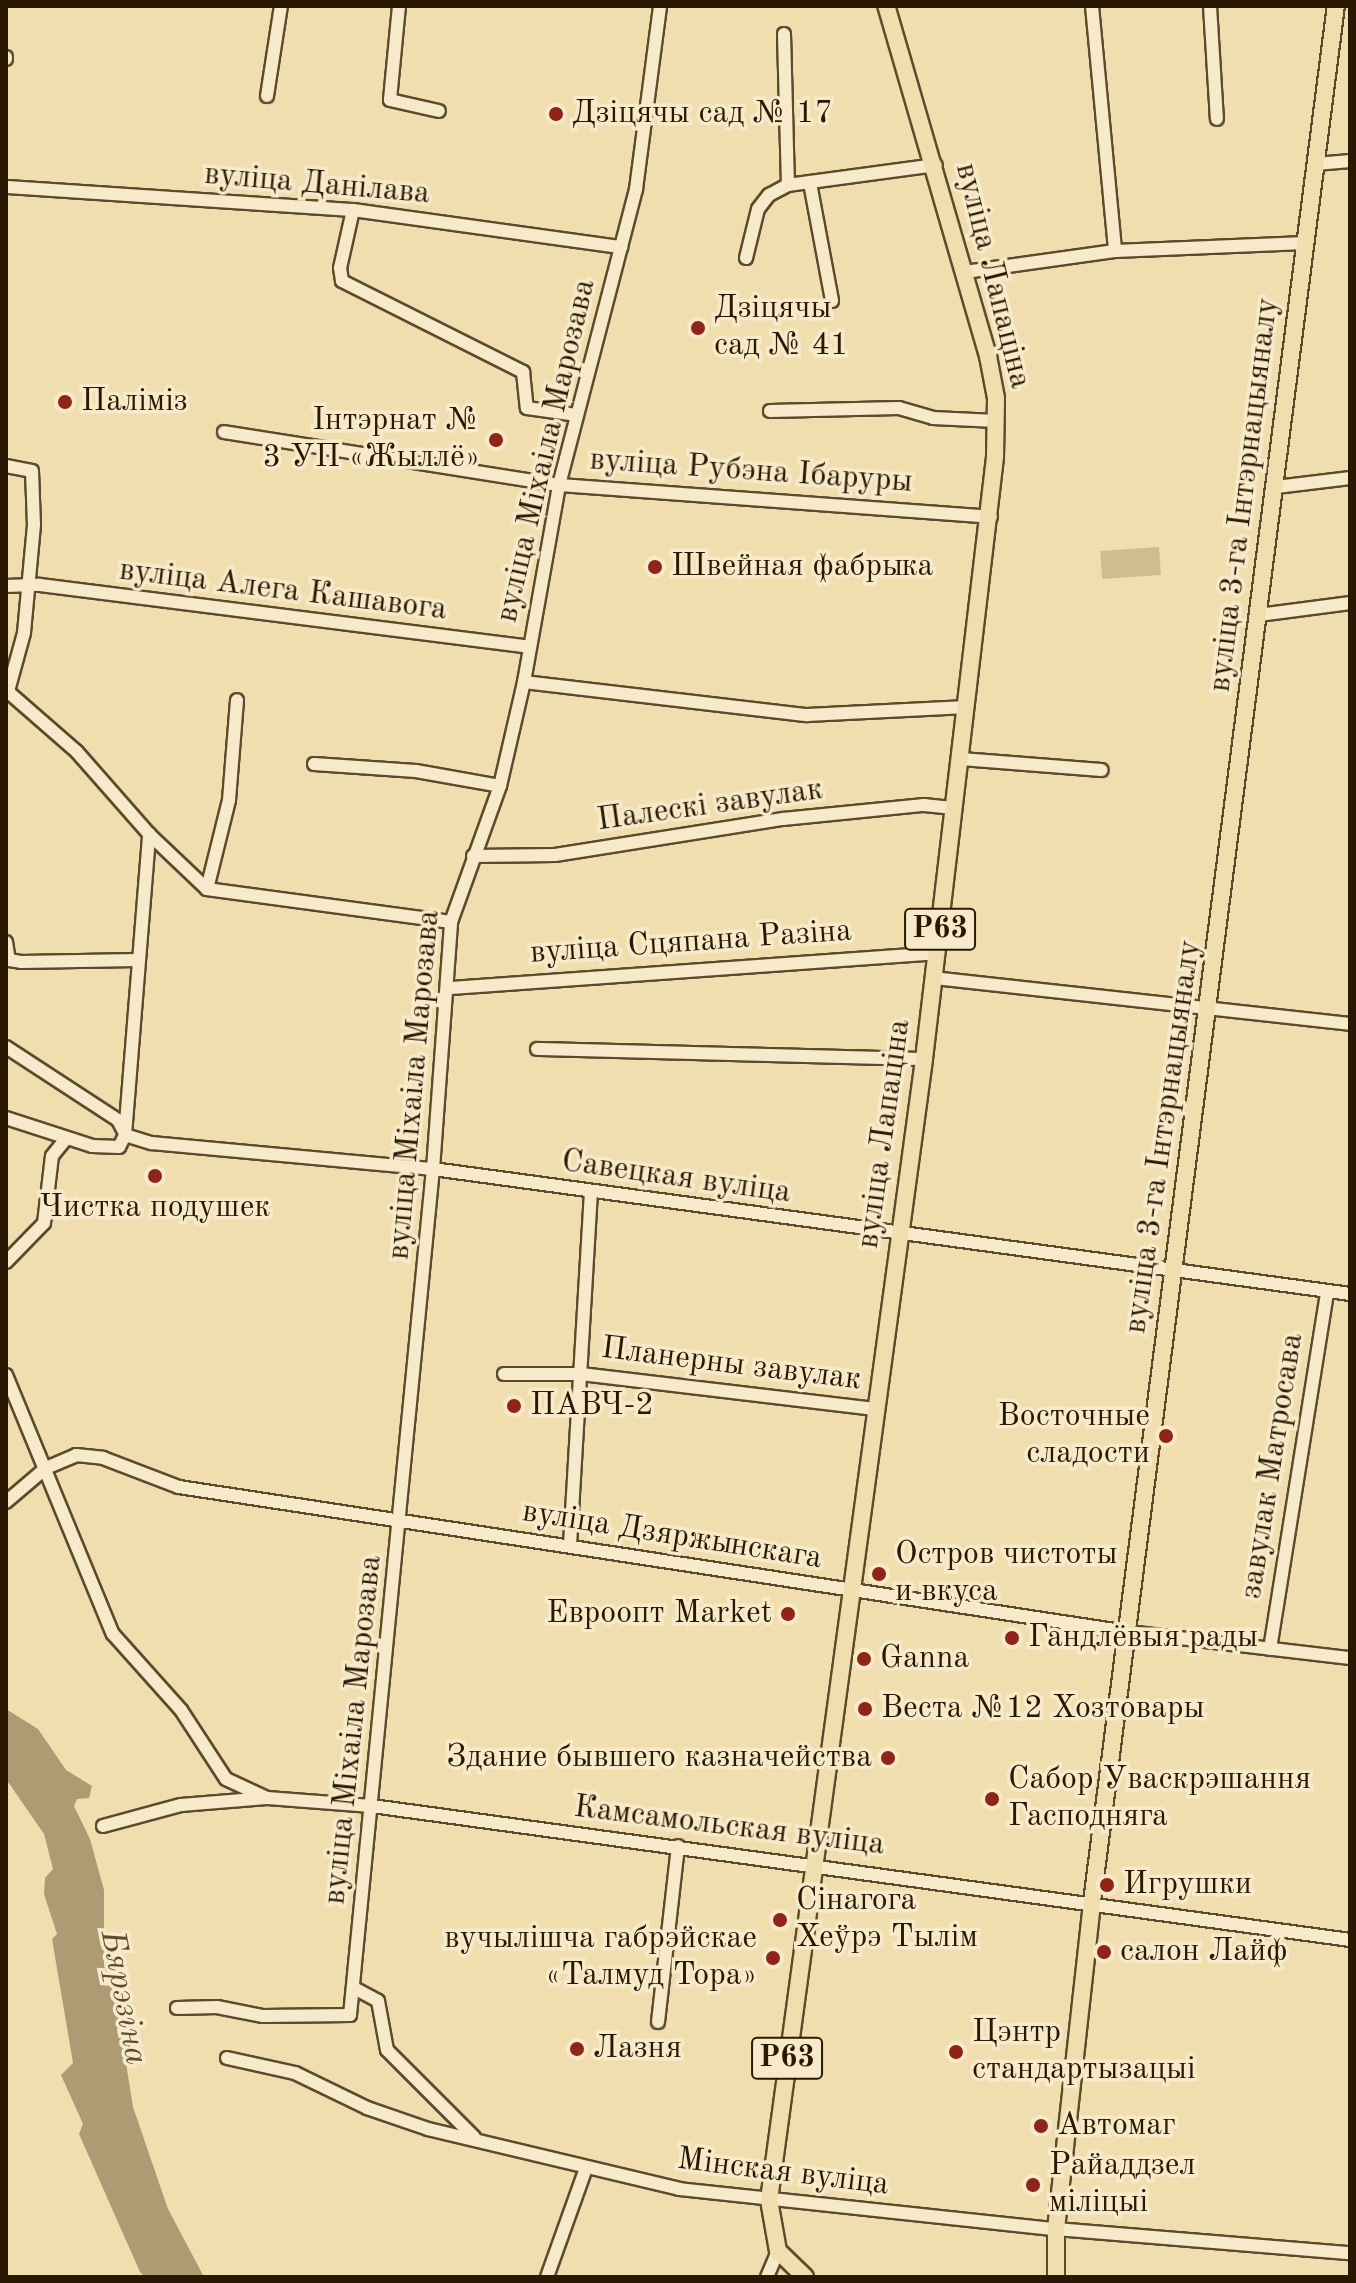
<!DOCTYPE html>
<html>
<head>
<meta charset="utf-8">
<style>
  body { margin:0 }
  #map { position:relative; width:1356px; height:2283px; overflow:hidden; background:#f1deae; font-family:"Old Standard TT",serif }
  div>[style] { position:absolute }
  .green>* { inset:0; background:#cfbc90; transform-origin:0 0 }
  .water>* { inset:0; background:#ae9b73 }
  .roads { filter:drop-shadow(2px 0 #5c4a2c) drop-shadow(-2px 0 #5c4a2c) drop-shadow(0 2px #5c4a2c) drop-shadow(0 -2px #5c4a2c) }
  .minor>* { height:12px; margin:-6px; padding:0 6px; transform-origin:6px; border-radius:6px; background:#f6eaca }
  .major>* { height:16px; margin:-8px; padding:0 8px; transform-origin:8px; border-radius:8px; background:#f1deae }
  .dots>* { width:22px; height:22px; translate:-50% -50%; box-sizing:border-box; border:4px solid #f6eaca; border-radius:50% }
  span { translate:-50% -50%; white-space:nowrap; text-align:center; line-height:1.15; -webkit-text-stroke:7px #f6eaca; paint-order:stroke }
  .shield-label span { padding:2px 6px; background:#f6eaca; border:2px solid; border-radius:6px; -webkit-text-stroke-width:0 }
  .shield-label { font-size:30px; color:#2b1800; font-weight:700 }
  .poi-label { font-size:32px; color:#2b1800 }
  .left { translate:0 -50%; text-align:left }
  .right { translate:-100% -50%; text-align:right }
  .street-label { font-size:32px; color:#2b1800 }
  .water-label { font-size:34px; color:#5f4c2e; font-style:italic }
  .frame { position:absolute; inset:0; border:8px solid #2b1800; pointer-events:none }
</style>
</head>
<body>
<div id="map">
  <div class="green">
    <div style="left:1159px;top:547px;width:28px;height:59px;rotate:86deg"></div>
  </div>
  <div class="water">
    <div style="clip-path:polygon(6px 1709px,38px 1729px,66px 1770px,92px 1786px,89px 1798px,77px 1799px,74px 1806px,90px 1839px,104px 1890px,104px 1965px,113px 1981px,133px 2107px,168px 2209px,204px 2277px,145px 2277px,140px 2272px,79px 2134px,83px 2124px,61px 2075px,73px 2063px,52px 1939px,57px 1934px,44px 1894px,45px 1878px,53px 1869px,44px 1834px,6px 1779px)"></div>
  </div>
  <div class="roads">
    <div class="minor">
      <div style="left:399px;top:6px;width:94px;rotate:95.5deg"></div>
      <div style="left:390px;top:100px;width:50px;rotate:12.7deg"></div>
      <div style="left:1092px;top:6px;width:246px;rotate:84.6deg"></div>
      <div style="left:1210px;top:6px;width:113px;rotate:86.5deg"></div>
      <div style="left:784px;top:34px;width:151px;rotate:88.5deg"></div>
      <div style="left:6px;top:57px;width:2px;rotate:90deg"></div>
      <div style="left:267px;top:96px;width:91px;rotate:-81.2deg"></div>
      <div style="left:1316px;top:164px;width:34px;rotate:-5deg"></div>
      <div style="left:810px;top:183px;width:120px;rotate:79.4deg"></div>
      <div style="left:6px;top:187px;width:348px;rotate:3.8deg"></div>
      <div style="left:353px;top:210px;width:271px;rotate:7.9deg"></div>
      <div style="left:353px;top:210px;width:59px;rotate:102.6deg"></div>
      <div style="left:340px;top:268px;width:13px;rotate:81deg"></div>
      <div style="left:342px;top:281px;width:203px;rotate:26.7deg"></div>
      <div style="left:523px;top:372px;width:36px;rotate:84deg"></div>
      <div style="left:527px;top:408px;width:49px;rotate:8.1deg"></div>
      <div style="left:746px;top:258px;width:50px;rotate:-76.2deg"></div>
      <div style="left:758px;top:209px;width:18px;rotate:-52deg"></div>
      <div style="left:769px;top:195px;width:21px;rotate:-28deg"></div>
      <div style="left:788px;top:185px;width:149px;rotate:-7.7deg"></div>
      <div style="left:965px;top:272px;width:151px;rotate:-8deg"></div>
      <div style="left:1115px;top:251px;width:190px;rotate:-2.4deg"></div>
      <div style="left:770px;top:411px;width:129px;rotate:-1.3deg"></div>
      <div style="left:899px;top:408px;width:35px;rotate:16deg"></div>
      <div style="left:933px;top:418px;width:63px;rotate:2.7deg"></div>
      <div style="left:224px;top:432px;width:339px;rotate:9deg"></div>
      <div style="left:559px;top:485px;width:433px;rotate:4.2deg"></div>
      <div style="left:6px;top:466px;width:26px;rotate:11deg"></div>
      <div style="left:32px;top:471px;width:54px;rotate:87.9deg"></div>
      <div style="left:34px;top:525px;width:108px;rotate:95.3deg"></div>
      <div style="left:24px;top:633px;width:60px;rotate:105.4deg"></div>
      <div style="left:1276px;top:487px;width:75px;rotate:-6.9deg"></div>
      <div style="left:6px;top:586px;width:34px;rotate:-2deg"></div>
      <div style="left:40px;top:585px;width:493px;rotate:7.2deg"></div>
      <div style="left:1259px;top:615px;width:92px;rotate:-7.5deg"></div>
      <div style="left:524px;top:682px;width:285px;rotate:6.7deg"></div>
      <div style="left:807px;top:715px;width:160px;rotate:-2.9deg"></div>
      <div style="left:6px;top:690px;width:94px;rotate:41.1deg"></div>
      <div style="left:77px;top:752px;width:109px;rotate:48.7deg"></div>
      <div style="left:149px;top:834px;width:80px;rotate:43.5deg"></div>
      <div style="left:207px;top:889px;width:246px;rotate:7.7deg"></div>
      <div style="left:961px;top:759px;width:141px;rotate:4.5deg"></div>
      <div style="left:314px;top:764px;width:102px;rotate:3.9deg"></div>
      <div style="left:416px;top:771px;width:85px;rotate:10.1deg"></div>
      <div style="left:473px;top:856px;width:82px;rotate:-0.7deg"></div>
      <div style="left:555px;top:855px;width:231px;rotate:-9deg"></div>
      <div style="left:783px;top:819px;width:142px;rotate:-5.7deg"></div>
      <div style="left:924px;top:805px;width:30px;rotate:6deg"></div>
      <div style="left:207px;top:889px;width:92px;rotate:-76.1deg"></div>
      <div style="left:229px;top:800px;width:100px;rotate:-85.4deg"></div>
      <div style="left:6px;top:942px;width:18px;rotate:81deg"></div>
      <div style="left:9px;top:960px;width:12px;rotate:9deg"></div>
      <div style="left:21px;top:962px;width:116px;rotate:-1deg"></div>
      <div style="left:934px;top:978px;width:419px;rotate:6.3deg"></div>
      <div style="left:450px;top:988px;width:488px;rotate:-4.1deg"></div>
      <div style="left:6px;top:1047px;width:134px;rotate:33.1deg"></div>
      <div style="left:118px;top:1120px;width:13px;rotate:63deg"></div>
      <div style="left:537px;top:1049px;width:387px;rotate:1.5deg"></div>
      <div style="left:6px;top:1118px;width:90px;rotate:18deg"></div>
      <div style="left:92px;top:1146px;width:27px;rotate:2deg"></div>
      <div style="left:119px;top:1147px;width:13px;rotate:-63deg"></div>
      <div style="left:125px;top:1135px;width:28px;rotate:17deg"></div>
      <div style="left:152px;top:1143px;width:282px;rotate:5.3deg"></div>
      <div style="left:433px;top:1169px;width:925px;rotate:7.76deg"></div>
      <div style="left:125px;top:1135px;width:302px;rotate:-85.4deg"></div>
      <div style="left:6px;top:1262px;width:54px;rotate:-45.7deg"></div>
      <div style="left:44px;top:1223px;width:67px;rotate:-83.2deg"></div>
      <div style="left:52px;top:1156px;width:21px;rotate:-51deg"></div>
      <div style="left:504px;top:1374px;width:77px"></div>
      <div style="left:581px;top:1374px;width:296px;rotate:6.8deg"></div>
      <div style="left:6px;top:1375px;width:280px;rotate:67.6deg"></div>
      <div style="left:113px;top:1634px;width:102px;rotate:48.2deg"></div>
      <div style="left:181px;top:1710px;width:82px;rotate:56.9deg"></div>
      <div style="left:226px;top:1779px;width:45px;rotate:24.9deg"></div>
      <div style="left:6px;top:1502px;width:52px;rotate:-40.4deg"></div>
      <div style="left:46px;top:1468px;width:33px;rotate:-23deg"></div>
      <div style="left:76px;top:1455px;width:27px;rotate:6deg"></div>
      <div style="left:103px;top:1458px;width:81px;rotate:20.9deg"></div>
      <div style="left:179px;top:1487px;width:960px;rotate:8.69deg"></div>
      <div style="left:1128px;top:1632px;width:224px;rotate:6.7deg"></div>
      <div style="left:570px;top:1545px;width:352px;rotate:-86.6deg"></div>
      <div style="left:1270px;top:1649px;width:362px;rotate:-80.9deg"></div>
      <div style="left:103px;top:1826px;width:81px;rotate:-15.1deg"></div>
      <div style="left:181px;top:1805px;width:86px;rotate:-4.7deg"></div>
      <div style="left:267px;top:1798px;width:105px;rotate:4.4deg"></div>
      <div style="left:372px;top:1806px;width:987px;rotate:7.8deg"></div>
      <div style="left:354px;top:1988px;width:27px;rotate:28deg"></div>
      <div style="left:378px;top:2001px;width:50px;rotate:79.6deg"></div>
      <div style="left:387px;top:2050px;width:123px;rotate:45deg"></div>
      <div style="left:177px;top:2008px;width:40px;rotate:-1.4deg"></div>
      <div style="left:217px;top:2007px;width:47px;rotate:11.1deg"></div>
      <div style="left:263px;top:2016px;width:87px;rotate:-0.7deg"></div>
      <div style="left:350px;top:2015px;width:850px;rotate:-84.4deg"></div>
      <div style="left:433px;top:1169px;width:248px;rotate:-85.8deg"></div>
      <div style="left:451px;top:922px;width:145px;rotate:-70.2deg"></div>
      <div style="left:500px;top:786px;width:107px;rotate:-77deg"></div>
      <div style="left:524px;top:682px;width:200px;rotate:-79.9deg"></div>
      <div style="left:559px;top:485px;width:306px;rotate:-75.4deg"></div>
      <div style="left:636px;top:189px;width:185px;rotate:-82.5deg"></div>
      <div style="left:658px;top:2022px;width:177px;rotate:-83.5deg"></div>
      <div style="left:227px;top:2058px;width:70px;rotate:12.4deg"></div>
      <div style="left:295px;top:2073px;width:80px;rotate:25.9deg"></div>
      <div style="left:367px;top:2108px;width:65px;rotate:19deg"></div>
      <div style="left:428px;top:2129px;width:258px;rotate:13.4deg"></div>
      <div style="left:679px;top:2189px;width:379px;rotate:6.1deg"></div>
      <div style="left:1056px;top:2229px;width:295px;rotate:4.7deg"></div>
      <div style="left:547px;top:2277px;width:116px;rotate:-70.3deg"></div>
      <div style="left:767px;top:2277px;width:28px;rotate:-67deg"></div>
    </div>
    <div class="major">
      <div style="left:805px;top:2277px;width:37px;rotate:-136deg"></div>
      <div style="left:778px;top:2251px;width:52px;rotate:-100deg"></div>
      <div style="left:769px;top:2200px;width:1151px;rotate:-82.26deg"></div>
      <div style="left:924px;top:1059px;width:606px;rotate:-83.27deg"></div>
      <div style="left:995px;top:457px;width:59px;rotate:-89deg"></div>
      <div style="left:996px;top:398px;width:43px;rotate:-100.8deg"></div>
      <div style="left:988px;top:356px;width:365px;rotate:-106.2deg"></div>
      <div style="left:1056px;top:2277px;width:48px;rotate:-90deg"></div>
      <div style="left:1056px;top:2229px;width:329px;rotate:-83.7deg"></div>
      <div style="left:1092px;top:1902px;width:1912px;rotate:-82.67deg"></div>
    </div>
  </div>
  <div class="dots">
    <div style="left:556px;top:114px;background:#8f2418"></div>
    <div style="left:698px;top:328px;background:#8f2418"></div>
    <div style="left:65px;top:402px;background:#8f2418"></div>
    <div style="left:496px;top:440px;background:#8f2418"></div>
    <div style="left:655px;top:567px;background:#8f2418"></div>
    <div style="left:155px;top:1176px;background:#8f2418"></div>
    <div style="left:514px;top:1406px;background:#8f2418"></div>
    <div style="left:1166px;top:1436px;background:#8f2418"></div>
    <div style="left:879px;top:1574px;background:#8f2418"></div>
    <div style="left:788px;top:1614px;background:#8f2418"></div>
    <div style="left:1012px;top:1638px;background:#8f2418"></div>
    <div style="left:864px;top:1659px;background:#8f2418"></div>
    <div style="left:865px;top:1709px;background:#8f2418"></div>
    <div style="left:888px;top:1758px;background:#8f2418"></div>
    <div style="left:992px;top:1799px;background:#8f2418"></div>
    <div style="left:1107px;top:1885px;background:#8f2418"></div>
    <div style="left:780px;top:1920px;background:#8f2418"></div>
    <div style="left:1104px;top:1952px;background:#8f2418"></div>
    <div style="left:773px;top:1958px;background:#8f2418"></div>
    <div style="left:577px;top:2049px;background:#8f2418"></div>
    <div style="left:956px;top:2052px;background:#8f2418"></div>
    <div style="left:1041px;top:2126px;background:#8f2418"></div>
    <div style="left:1033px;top:2185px;background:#8f2418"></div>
  </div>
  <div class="shield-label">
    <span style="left:940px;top:929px">Р63</span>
    <span style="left:787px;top:2058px">Р63</span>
  </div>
  <div class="poi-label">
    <span class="left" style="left:572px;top:114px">Дзіцячы сад № 17</span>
    <span class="left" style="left:714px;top:328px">Дзіцячы<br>сад № 41</span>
    <span class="left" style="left:81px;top:402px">Паліміз</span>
    <span class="right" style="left:480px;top:440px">Інтэрнат №<br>3 УП «Жыллё»</span>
    <span class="left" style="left:671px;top:567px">Швейная фабрыка</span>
    <span style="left:155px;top:1208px">Чистка подушек</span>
    <span class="left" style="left:530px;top:1406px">ПАВЧ-2</span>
    <span class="right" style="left:1150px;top:1436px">Восточные<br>сладости</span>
    <span class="left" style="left:895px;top:1574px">Остров чистоты<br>и вкуса</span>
    <span class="right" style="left:772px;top:1614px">Евроопт Market</span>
    <span class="left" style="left:1028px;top:1638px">Гандлёвыя рады</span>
    <span class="left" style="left:880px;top:1659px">Ganna</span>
    <span class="left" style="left:881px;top:1709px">Веста №12 Хозтовары</span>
    <span class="right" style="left:872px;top:1758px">Здание бывшего казначейства</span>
    <span class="left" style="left:1008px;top:1799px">Сабор Уваскрэшання<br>Гасподняга</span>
    <span class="left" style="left:1123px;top:1885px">Игрушки</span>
    <span class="left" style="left:796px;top:1920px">Сінагога<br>Хеўрэ Тылім</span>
    <span class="right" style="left:757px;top:1958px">вучылішча габрэйскае<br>«Талмуд Тора»</span>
    <span class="left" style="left:1120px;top:1952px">салон Лайф</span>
    <span class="left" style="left:972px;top:2052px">Цэнтр<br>стандартызацыі</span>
    <span class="left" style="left:593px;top:2049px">Лазня</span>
    <span class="left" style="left:1057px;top:2126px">Автомаг</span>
    <span class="left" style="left:1049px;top:2185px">Райаддзел<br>міліцыі</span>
  </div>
  <div class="street-label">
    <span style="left:317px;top:185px;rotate:5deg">вуліца Данілава</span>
    <span style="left:992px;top:276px;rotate:76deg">вуліца Лапаціна</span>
    <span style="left:547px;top:451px;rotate:-77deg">вуліца Міхаіла Марозава</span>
    <span style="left:751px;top:472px;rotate:4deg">вуліца Рубэна Ібаруры</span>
    <span style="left:1245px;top:495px;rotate:-83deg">вуліца 3-га Інтэрнацыяналу</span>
    <span style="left:283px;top:591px;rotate:7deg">вуліца Алега Кашавога</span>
    <span style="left:710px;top:806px;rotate:-8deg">Палескі завулак</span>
    <span style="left:691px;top:943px;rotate:-4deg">вуліца Сцяпана Разіна</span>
    <span style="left:415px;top:1085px;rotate:-85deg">вуліца Міхаіла Марозава</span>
    <span style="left:885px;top:1134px;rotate:-82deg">вуліца Лапаціна</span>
    <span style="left:1164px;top:1137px;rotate:-82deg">вуліца 3-га Інтэрнацыяналу</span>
    <span style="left:676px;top:1178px;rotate:8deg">Савецкая вуліца</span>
    <span style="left:731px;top:1365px;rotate:7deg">Планерны завулак</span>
    <span style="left:1273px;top:1466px;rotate:-81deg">завулак Матросава</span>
    <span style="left:672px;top:1536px;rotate:9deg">вуліца Дзяржынскага</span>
    <span style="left:354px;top:1730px;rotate:-84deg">вуліца Міхаіла Марозава</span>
    <span style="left:729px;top:1827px;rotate:7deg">Камсамольская вуліца</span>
    <span style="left:783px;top:2173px;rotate:7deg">Мінская вуліца</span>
  </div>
  <div class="water-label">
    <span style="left:123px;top:1998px;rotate:79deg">Бярэзіна</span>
  </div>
  <div class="frame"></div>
</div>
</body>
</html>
